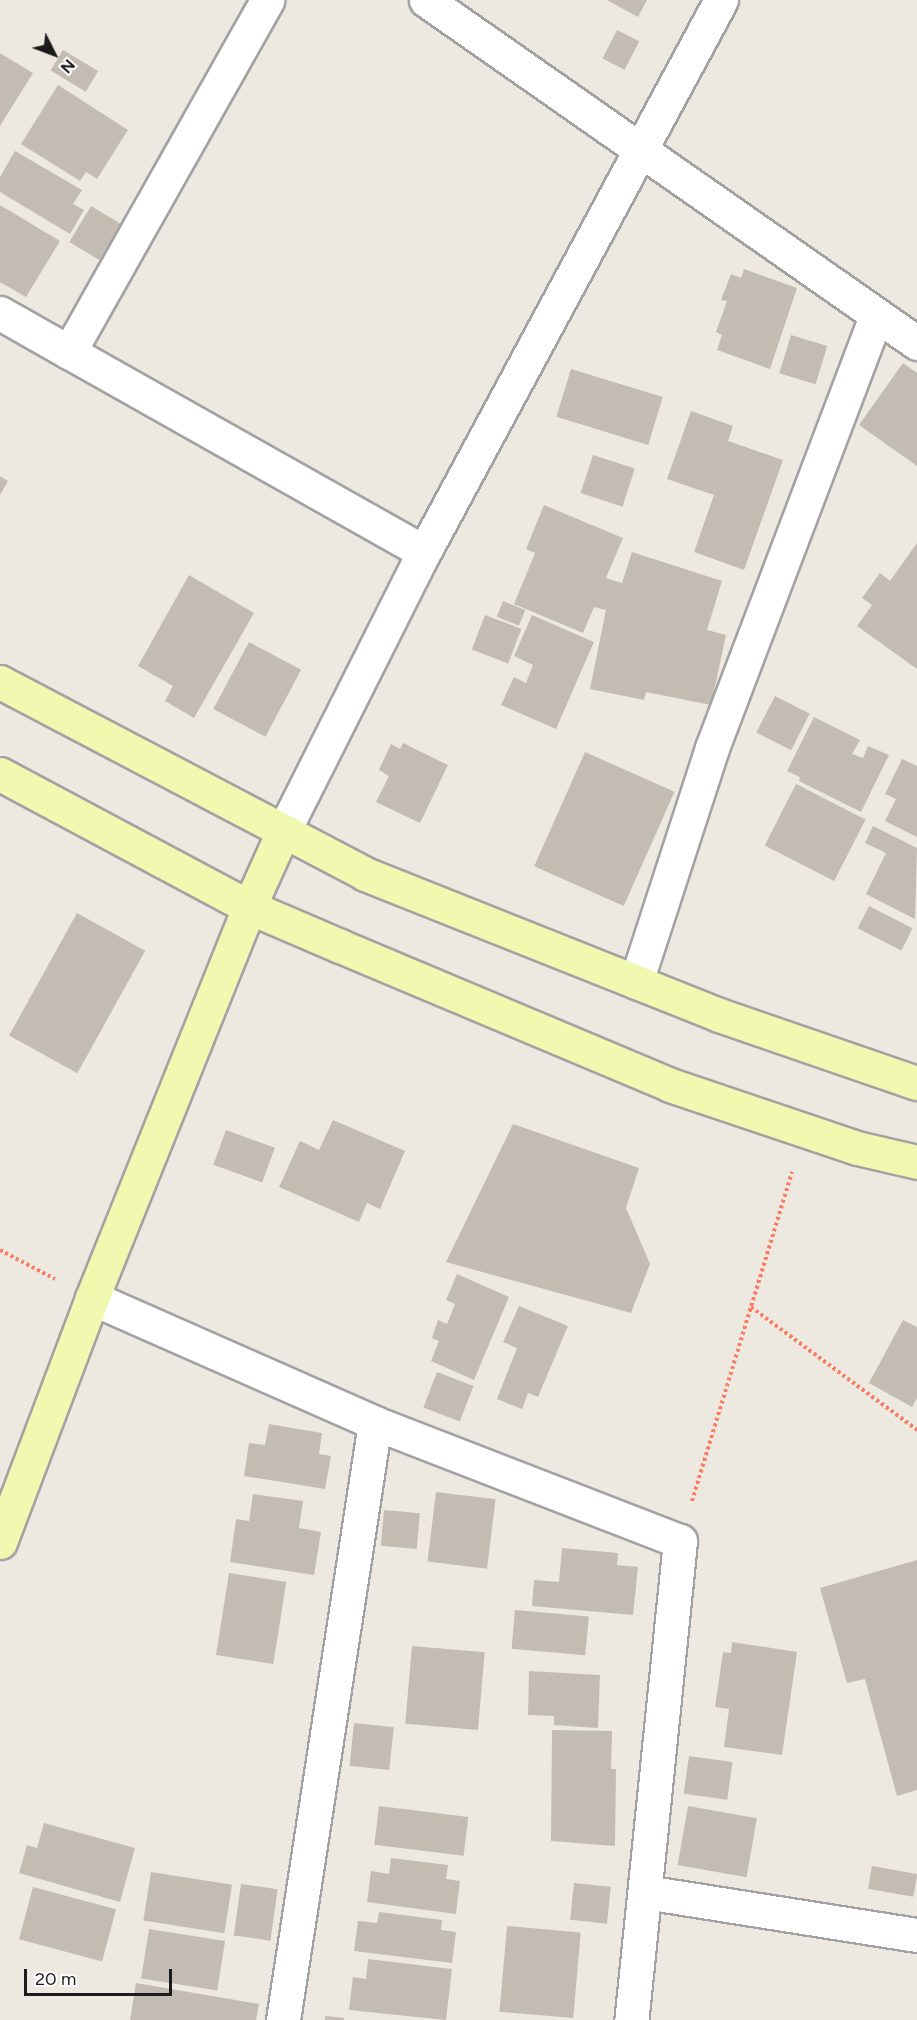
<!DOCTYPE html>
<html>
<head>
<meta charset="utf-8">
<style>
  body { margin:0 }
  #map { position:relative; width:917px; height:2020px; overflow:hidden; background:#ede9e0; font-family:Figtree,sans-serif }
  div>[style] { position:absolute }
  .building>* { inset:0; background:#c4bcb3; transform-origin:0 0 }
  .path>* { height:4px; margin-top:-2px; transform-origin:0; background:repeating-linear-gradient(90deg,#fa7d63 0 3px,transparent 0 6px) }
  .roads { filter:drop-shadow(2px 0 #a2a2a2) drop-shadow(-2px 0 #a2a2a2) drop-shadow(0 2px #a2a2a2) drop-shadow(0 -2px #a2a2a2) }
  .street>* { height:33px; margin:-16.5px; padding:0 16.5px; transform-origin:16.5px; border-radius:16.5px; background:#fff }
  .secondary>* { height:33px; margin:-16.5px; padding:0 16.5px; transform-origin:16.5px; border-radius:16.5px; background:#f1f9b1 }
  span { translate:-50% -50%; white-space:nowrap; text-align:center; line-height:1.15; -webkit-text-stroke:4.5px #fff; paint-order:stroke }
  .north { position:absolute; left:24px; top:24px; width:60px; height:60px; -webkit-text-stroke:4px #fff; paint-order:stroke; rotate:132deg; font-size:16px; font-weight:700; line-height:24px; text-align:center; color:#1b1b1b }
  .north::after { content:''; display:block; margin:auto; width:21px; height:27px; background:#1b1b1b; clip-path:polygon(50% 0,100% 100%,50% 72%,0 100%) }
  .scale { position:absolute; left:24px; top:1969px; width:148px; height:27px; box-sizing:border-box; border:3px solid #1b1b1b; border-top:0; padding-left:8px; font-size:18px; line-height:21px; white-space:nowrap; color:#1b1b1b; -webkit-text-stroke:4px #fff; paint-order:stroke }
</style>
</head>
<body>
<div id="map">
  <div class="building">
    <div style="clip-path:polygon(607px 0,647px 0,638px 17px)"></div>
    <div style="left:617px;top:30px;width:25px;height:32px;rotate:27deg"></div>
    <div style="left:63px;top:50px;width:41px;height:24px;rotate:31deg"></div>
    <div style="clip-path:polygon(0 53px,33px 73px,0 126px)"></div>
    <div style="clip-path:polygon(58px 85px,128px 130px,97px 179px,86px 172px,80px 181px,21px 144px)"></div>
    <div style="clip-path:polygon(15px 151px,82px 190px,73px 204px,84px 210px,70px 234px,0 192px,0 177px)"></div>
    <div style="clip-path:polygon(0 205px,60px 241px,26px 297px,0 282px)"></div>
    <div style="left:91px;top:206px;width:35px;height:42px;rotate:31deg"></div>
    <div style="clip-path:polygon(744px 269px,797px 288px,770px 369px,717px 350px,722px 335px,716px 332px,727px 301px,721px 300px,731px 274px,741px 278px)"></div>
    <div style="left:791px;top:335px;width:38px;height:40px;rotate:17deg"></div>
    <div style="clip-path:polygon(903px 363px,917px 373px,917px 466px,859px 425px)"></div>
    <div style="left:571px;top:369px;width:96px;height:50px;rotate:17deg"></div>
    <div style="clip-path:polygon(691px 411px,733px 426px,728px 441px,783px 460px,744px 570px,694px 552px,714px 495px,667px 479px)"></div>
    <div style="left:593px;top:455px;width:44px;height:40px;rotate:18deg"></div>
    <div style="clip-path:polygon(0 476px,8px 481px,0 495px)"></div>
    <div style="clip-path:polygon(544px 505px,623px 538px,606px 578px,622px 583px,632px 552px,722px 581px,707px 630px,726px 635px,711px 705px,646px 692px,644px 700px,590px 689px,606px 610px,594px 607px,583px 633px,514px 604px,535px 553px,526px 549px)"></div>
    <div style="clip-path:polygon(917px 543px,917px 669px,857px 626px,872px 605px,862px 598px,880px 573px,890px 581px)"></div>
    <div style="clip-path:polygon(189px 575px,254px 613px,194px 718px,165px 701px,173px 686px,138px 666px)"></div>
    <div style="left:503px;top:601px;width:24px;height:17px;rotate:22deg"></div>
    <div style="left:485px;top:615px;width:39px;height:37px;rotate:21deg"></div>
    <div style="clip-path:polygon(532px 615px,594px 642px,556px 729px,501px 705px,514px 677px,526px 683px,533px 665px,514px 656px)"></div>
    <div style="left:249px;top:642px;width:59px;height:76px;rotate:28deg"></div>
    <div style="left:775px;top:696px;width:39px;height:41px;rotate:27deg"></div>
    <div style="clip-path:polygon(814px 717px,860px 740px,852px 754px,863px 758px,868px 746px,889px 755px,861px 812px,799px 781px,800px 777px,787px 771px)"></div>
    <div style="clip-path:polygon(403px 743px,448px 765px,420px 823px,376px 802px,389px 776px,379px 770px,391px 744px,400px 749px)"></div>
    <div style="left:585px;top:752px;width:98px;height:125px;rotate:24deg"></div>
    <div style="clip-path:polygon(902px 759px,917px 766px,917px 837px,885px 821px,896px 799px,885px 794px)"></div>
    <div style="left:796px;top:784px;width:78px;height:69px;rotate:27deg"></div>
    <div style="clip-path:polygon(873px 826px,917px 848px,915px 919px,866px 894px,886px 853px,865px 843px)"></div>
    <div style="left:869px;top:906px;width:49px;height:25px;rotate:27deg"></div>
    <div style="left:77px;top:913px;width:78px;height:140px;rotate:29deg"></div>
    <div style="clip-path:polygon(333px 1120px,405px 1151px,380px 1209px,367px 1203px,359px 1222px,279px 1187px,300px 1141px,319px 1150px)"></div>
    <div style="clip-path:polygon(513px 1124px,639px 1168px,626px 1208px,650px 1264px,631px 1313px,446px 1262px)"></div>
    <div style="left:226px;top:1130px;width:52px;height:37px;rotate:20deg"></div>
    <div style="clip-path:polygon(457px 1274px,509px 1297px,474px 1380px,431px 1361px,439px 1341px,432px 1338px,438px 1320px,447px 1324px,455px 1304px,446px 1300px)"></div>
    <div style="clip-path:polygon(519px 1306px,568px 1326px,538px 1397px,528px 1393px,522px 1409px,497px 1399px,517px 1348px,503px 1342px)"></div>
    <div style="clip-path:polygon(903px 1320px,917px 1327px,917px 1398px,912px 1407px,869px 1383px)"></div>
    <div style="left:437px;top:1372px;width:39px;height:38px;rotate:21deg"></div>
    <div style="clip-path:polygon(269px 1424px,322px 1433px,319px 1454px,331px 1456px,325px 1489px,244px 1476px,249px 1443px,265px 1445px)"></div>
    <div style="left:436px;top:1492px;width:60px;height:70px;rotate:7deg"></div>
    <div style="clip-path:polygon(253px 1494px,303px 1501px,299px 1528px,321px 1532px,314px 1575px,230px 1562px,236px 1519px,249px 1521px)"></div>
    <div style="left:384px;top:1510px;width:36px;height:36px;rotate:5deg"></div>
    <div style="clip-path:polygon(562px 1548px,618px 1553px,617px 1565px,638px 1567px,633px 1615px,532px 1606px,534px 1580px,559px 1582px)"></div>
    <div style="clip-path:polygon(917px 1560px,917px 1790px,897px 1796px,865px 1679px,847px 1683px,820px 1588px)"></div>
    <div style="left:229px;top:1573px;width:58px;height:83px;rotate:9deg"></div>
    <div style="left:515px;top:1610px;width:74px;height:39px;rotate:5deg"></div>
    <div style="clip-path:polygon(732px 1642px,797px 1652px,782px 1755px,724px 1747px,729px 1709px,715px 1707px,723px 1652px,731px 1653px)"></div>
    <div style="left:412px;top:1646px;width:73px;height:78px;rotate:5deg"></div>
    <div style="clip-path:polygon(529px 1671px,600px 1675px,598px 1728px,554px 1725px,554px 1716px,528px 1715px)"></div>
    <div style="left:354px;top:1723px;width:40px;height:43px;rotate:6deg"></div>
    <div style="clip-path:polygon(552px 1730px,612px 1731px,611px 1769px,616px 1769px,615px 1846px,551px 1841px)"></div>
    <div style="left:689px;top:1756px;width:44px;height:38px;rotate:8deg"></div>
    <div style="left:379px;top:1806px;width:90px;height:39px;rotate:7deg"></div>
    <div style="left:688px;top:1806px;width:70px;height:60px;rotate:10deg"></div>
    <div style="clip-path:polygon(44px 1823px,135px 1848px,120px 1902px,19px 1873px,27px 1845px,37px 1848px)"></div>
    <div style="clip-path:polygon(391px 1858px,448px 1865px,446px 1879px,460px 1881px,456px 1914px,367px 1902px,371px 1871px,389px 1874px)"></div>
    <div style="left:872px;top:1866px;width:46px;height:23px;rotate:10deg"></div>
    <div style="left:151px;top:1872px;width:82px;height:49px;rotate:9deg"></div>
    <div style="left:574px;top:1883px;width:37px;height:37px;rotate:6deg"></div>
    <div style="left:241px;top:1884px;width:37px;height:52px;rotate:8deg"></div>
    <div style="left:33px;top:1887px;width:86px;height:54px;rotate:15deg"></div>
    <div style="clip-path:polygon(379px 1912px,442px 1920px,441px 1930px,456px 1932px,452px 1963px,354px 1951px,358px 1921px,377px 1923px)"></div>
    <div style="left:507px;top:1926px;width:74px;height:86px;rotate:5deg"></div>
    <div style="left:149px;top:1929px;width:77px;height:50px;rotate:9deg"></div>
    <div style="clip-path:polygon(368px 1959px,452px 1969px,446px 2020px,349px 2010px,353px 1977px,366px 1979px)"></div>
    <div style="clip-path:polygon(136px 1983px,259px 2004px,256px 2020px,130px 2020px)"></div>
    <div style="clip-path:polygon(325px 2016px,344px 2018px,344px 2020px,325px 2020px)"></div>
  </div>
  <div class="path">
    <div style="left:0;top:1250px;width:62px;rotate:27.8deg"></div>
    <div style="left:751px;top:1307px;width:207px;rotate:36.5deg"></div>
    <div style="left:692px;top:1501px;width:344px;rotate:-73.1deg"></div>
  </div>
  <div class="roads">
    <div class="street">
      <div style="left:426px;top:0;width:599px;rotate:34.94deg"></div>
      <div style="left:0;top:313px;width:79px;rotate:29.5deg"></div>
      <div style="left:69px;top:352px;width:404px;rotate:-60.6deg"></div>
      <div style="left:69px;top:352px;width:407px;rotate:29.4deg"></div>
      <div style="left:282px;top:834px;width:316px;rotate:-63.3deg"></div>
      <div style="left:424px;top:552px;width:627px;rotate:-61.72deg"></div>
      <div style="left:636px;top:982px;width:246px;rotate:-72deg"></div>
      <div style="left:712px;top:748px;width:462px;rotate:-69.2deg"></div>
      <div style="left:92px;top:1298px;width:309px;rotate:23.8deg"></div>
      <div style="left:375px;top:1423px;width:327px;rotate:21.2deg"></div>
      <div style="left:680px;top:1541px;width:481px;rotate:95.8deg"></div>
      <div style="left:645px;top:1892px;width:275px;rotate:9deg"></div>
      <div style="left:283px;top:2020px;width:604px;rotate:-81.24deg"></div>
    </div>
    <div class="secondary">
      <div style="left:0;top:682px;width:412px;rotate:27.7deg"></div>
      <div style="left:365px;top:874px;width:381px;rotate:21.7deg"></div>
      <div style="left:719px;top:1015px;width:209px;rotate:19deg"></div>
      <div style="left:0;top:774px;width:282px;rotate:28.1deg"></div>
      <div style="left:249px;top:907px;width:99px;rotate:23.2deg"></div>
      <div style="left:340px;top:946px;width:358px;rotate:22.8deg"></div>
      <div style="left:670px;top:1085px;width:197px;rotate:18.6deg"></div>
      <div style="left:857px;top:1148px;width:62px;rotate:13.1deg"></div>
      <div style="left:0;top:1542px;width:261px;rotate:-69.3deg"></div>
      <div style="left:92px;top:1298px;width:421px;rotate:-68.1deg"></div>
      <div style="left:249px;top:907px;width:80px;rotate:-65.7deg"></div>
    </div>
  </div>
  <div class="north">N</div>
  <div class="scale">20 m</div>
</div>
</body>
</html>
